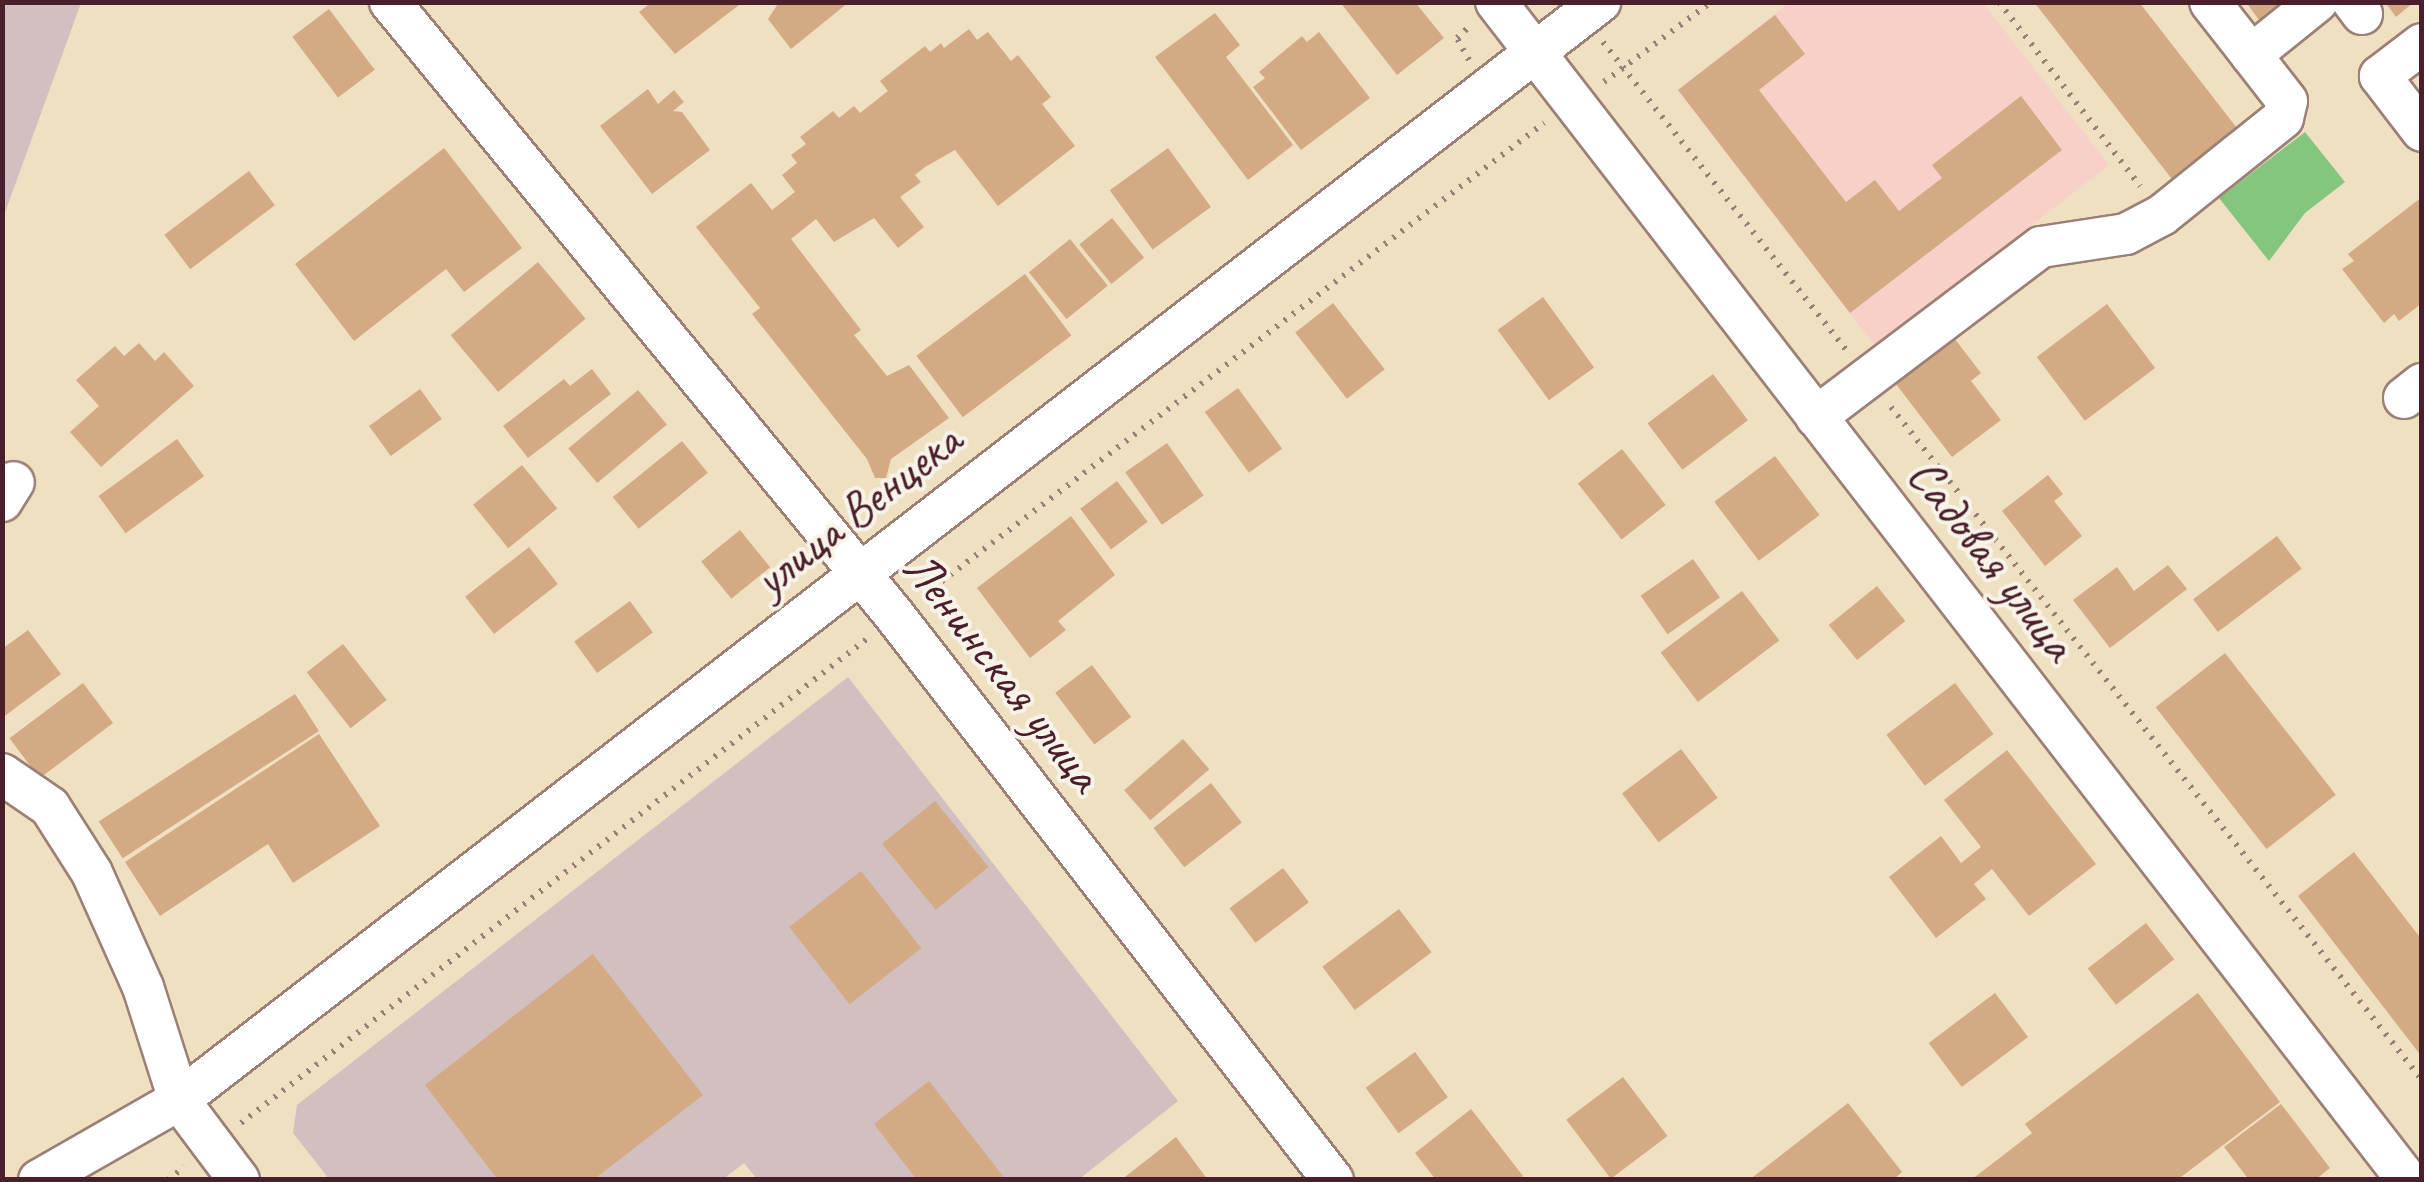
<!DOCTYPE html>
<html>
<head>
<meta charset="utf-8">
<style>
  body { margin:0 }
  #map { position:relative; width:2424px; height:1182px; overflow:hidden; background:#efe0c2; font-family:Caveat,sans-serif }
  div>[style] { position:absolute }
  .built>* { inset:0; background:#f7d1c7 }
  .industrial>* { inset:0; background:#d2bfc0 }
  .green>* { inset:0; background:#85c67e }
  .building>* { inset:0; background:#d3aa84; transform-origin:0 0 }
  .path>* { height:6px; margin-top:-3px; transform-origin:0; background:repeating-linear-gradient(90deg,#9c8076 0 2.5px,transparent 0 10.5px) }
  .roads { filter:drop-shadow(2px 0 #9c8076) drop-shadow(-2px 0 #9c8076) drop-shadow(0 2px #9c8076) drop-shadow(0 -2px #9c8076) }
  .minor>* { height:40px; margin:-20px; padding:0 20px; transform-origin:20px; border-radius:20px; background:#fff }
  span { translate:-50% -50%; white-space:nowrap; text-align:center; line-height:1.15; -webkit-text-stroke:8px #f7f3e8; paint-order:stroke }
  .street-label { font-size:50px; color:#4a1f2b }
  .frame { position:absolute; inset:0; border:5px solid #4a1f2b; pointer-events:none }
</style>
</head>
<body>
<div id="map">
  <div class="built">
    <div style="clip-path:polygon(1789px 3px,1983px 3px,2109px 165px,1876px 347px,1677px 90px)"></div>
  </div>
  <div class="industrial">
    <div style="clip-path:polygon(3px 2px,81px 3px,3px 218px,2px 3px)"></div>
    <div style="clip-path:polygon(848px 677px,1178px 1101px,1078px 1180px,757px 1179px,744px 1163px,722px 1180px,329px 1179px,293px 1133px,297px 1105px)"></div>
  </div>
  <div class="green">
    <div style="clip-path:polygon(2305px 132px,2345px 182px,2305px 213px,2269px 261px,2219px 198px)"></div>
  </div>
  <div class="building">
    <div style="clip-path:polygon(652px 2px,743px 2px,675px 54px,639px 12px)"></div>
    <div style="clip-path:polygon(779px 2px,849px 2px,791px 49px,768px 19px)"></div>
    <div style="clip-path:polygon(1340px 2px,1415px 2px,1444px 38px,1397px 75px)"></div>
    <div style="clip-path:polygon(2034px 2px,2139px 2px,2247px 141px,2182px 192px)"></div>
    <div style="clip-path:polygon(2246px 2px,2290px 2px,2264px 27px)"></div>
    <div style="clip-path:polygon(2385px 2px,2414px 2px,2396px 17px)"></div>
    <div style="left:329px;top:9px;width:76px;height:46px;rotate:53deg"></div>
    <div style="clip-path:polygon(1215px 13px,1240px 45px,1226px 57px,1293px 145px,1248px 180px,1155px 57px)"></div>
    <div style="clip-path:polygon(1775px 15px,1805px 54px,1759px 90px,1846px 202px,1875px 180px,1899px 211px,1942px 178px,1932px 165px,2021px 96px,2062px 150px,1850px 313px,1678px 90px)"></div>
    <div style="clip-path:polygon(969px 29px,977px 40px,988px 32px,1011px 61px,1018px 55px,1051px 97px,1042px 104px,1075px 146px,998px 206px,955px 150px,925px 167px,915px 175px,921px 182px,900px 197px,924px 227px,898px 248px,874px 218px,834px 242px,816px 219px,791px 239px,861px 330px,854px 335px,887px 376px,909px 365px,949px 418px,891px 459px,886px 478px,875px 478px,867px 459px,752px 314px,760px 308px,696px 227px,751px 183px,772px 210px,795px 192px,782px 175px,797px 163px,791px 155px,806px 144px,800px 137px,833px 111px,839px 118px,854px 106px,860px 113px,888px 91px,880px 81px,925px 46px,930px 52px,941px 43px,944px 48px)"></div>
    <div style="clip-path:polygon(1319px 32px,1370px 98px,1301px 150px,1253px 87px,1265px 78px,1259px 72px,1302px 36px,1307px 42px)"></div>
    <div style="clip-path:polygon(648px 89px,658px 104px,674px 90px,684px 102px,673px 111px,682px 112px,710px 150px,652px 194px,600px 126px)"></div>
    <div style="clip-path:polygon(444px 148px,522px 248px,464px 292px,446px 269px,354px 341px,295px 264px)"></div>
    <div style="left:1168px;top:148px;width:73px;height:72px;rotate:54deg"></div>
    <div style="left:249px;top:171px;width:43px;height:106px;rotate:53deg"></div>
    <div style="clip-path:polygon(2422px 197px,2422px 303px,2399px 321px,2394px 314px,2384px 323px,2342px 269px,2354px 261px,2348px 254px)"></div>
    <div style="left:1112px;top:218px;width:51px;height:42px;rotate:51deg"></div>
    <div style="left:1070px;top:239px;width:60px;height:53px;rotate:51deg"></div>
    <div style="left:538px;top:262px;width:74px;height:114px;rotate:50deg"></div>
    <div style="left:1025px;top:274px;width:77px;height:136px;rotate:53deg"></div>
    <div style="left:1543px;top:297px;width:87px;height:56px;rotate:54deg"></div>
    <div style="left:1333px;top:303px;width:84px;height:48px;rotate:52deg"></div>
    <div style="left:2107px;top:304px;width:80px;height:88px;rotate:53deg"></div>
    <div style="clip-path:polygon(1948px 330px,1981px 373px,1971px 381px,2001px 420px,1952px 457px,1889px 375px)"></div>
    <div style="clip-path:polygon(139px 343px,155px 361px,164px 352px,194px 386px,101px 467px,70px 432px,99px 406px,76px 380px,115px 346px,124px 356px)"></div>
    <div style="clip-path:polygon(592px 369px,611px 394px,528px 458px,503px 426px,564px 379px,570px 386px)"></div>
    <div style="left:1713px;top:374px;width:58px;height:82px;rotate:53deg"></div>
    <div style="left:1238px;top:388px;width:75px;height:41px;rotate:54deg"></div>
    <div style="left:420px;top:389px;width:37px;height:63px;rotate:54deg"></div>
    <div style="left:638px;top:390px;width:45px;height:91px;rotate:50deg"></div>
    <div style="left:177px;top:439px;width:46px;height:97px;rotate:54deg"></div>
    <div style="left:682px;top:441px;width:41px;height:89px;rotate:51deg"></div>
    <div style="left:1167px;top:443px;width:64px;height:51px;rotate:55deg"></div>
    <div style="left:1622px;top:449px;width:71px;height:56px;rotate:52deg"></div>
    <div style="left:1775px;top:456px;width:74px;height:76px;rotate:53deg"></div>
    <div style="left:522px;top:465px;width:56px;height:63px;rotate:51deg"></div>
    <div style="clip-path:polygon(2048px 475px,2063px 494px,2054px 501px,2082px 536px,2045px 566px,2002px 511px)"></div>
    <div style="left:1117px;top:481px;width:51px;height:46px;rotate:53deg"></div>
    <div style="clip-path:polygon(1071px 516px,1115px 575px,1058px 621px,1066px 630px,1030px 658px,977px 588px)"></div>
    <div style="left:740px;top:530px;width:48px;height:50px;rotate:51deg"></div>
    <div style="left:2277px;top:536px;width:41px;height:105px;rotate:53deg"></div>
    <div style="left:529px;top:547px;width:47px;height:81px;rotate:52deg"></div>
    <div style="left:1693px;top:559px;width:47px;height:64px;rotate:55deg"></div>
    <div style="clip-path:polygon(2168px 565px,2187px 589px,2110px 648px,2073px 600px,2117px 567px,2134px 591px)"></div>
    <div style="left:1877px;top:586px;width:45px;height:62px;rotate:51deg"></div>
    <div style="left:1742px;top:591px;width:62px;height:102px;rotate:53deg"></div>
    <div style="left:630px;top:601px;width:39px;height:69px;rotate:54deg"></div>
    <div style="clip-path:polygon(28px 630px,61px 674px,2px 718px,2px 649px)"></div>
    <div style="left:343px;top:644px;width:71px;height:46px;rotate:52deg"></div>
    <div style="left:2225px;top:653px;width:180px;height:88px;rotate:52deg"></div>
    <div style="left:1092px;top:665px;width:65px;height:46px;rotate:53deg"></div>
    <div style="left:83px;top:683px;width:50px;height:92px;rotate:53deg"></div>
    <div style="left:1955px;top:683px;width:64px;height:86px;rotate:53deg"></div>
    <div style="left:295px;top:694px;width:44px;height:234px;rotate:57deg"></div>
    <div style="clip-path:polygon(319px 734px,380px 826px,293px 883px,268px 844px,160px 916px,125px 862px)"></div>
    <div style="left:1183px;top:739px;width:40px;height:78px;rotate:49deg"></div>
    <div style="left:1681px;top:749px;width:61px;height:74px;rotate:53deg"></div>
    <div style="clip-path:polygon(2007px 750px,2096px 864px,2029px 916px,1992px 869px,1974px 884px,1986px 899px,1936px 938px,1889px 877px,1941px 836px,1961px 863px,1981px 847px,1944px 800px)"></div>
    <div style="left:1211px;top:783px;width:50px;height:73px;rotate:52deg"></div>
    <div style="left:935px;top:801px;width:85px;height:68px;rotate:51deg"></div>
    <div style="clip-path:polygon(2354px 852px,2422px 940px,2422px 1057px,2298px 896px)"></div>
    <div style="left:1283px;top:868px;width:43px;height:67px;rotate:53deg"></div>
    <div style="left:861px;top:871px;width:98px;height:91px;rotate:52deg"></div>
    <div style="left:1399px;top:909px;width:54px;height:96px;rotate:53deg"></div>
    <div style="left:2146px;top:923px;width:46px;height:74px;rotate:52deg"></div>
    <div style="clip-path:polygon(593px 954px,703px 1095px,593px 1180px,498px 1180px,425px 1085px)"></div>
    <div style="left:1995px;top:993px;width:55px;height:83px;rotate:53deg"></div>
    <div style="clip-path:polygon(2198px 993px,2280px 1102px,2177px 1180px,1971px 1180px,2032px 1133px,2025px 1124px)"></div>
    <div style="left:1415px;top:1052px;width:56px;height:61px;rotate:54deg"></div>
    <div style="left:1623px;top:1077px;width:74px;height:71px;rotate:53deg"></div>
    <div style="clip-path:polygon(929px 1081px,1006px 1180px,917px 1180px,874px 1124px)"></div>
    <div style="clip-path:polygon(1848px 1103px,1902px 1172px,1893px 1180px,1749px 1180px)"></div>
    <div style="clip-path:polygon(2281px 1104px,2330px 1168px,2315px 1180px,2249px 1180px,2224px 1147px)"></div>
    <div style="clip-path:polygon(1471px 1109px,1523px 1176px,1519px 1180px,1436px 1180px,1415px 1153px)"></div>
    <div style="clip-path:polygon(1176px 1137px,1208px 1180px,1121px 1180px)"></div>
  </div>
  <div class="path">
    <div style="left:1999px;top:2px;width:232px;rotate:52.5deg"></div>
    <div style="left:1603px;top:42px;width:392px;rotate:51.7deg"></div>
    <div style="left:1469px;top:60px;width:25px;rotate:-119deg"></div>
    <div style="left:1457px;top:38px;width:18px;rotate:-43deg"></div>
    <div style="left:1604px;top:82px;width:134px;rotate:-36.8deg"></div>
    <div style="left:1891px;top:407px;width:857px;rotate:51.73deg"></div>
    <div style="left:856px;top:513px;width:40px;rotate:-26.6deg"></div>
    <div style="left:892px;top:495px;width:8px;rotate:50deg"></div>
    <div style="left:792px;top:582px;width:16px;rotate:-125deg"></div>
    <div style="left:783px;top:569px;width:21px;rotate:-45deg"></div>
    <div style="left:925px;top:594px;width:778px;rotate:-37.27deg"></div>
    <div style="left:241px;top:1123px;width:793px;rotate:-37.72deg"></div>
    <div style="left:168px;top:1180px;width:21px;rotate:-39deg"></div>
  </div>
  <div class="roads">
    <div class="minor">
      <div style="left:390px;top:2px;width:795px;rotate:50.56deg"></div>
      <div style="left:895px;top:616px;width:714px;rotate:52.17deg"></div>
      <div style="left:1496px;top:2px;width:1489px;rotate:52.28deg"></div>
      <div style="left:2353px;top:2px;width:15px;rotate:53deg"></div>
      <div style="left:2422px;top:44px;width:53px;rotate:142.7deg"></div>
      <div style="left:2380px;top:76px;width:69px;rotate:52.6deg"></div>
      <div style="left:2251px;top:55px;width:85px;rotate:-38.8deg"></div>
      <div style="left:2404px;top:398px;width:23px;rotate:-38deg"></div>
      <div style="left:1816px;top:417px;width:282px;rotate:-37.1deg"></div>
      <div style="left:2041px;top:247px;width:86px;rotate:-8.7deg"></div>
      <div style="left:2126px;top:234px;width:41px;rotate:-27.8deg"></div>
      <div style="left:2162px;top:215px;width:155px;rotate:-38.7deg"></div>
      <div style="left:2283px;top:118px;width:17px;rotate:-77deg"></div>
      <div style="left:2287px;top:101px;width:125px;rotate:-127.9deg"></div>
      <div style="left:2px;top:501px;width:22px;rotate:-58deg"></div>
      <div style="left:2px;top:774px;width:58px;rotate:34.5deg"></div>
      <div style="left:50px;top:807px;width:78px;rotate:57.5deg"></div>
      <div style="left:92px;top:873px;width:125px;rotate:65.9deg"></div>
      <div style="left:143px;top:987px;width:119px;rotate:72.3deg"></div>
      <div style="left:179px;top:1100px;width:100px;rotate:53.1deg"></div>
      <div style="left:39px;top:1180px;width:161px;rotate:-29.7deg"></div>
      <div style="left:179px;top:1100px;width:1796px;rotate:-37.69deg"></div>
    </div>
  </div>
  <div class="street-label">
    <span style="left:857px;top:510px;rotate:-38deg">улица Венцека</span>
    <span style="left:1992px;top:559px;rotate:52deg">Садовая улица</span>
    <span style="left:1003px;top:671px;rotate:52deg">Ленинская улица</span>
  </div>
  <div class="frame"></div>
</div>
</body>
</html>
